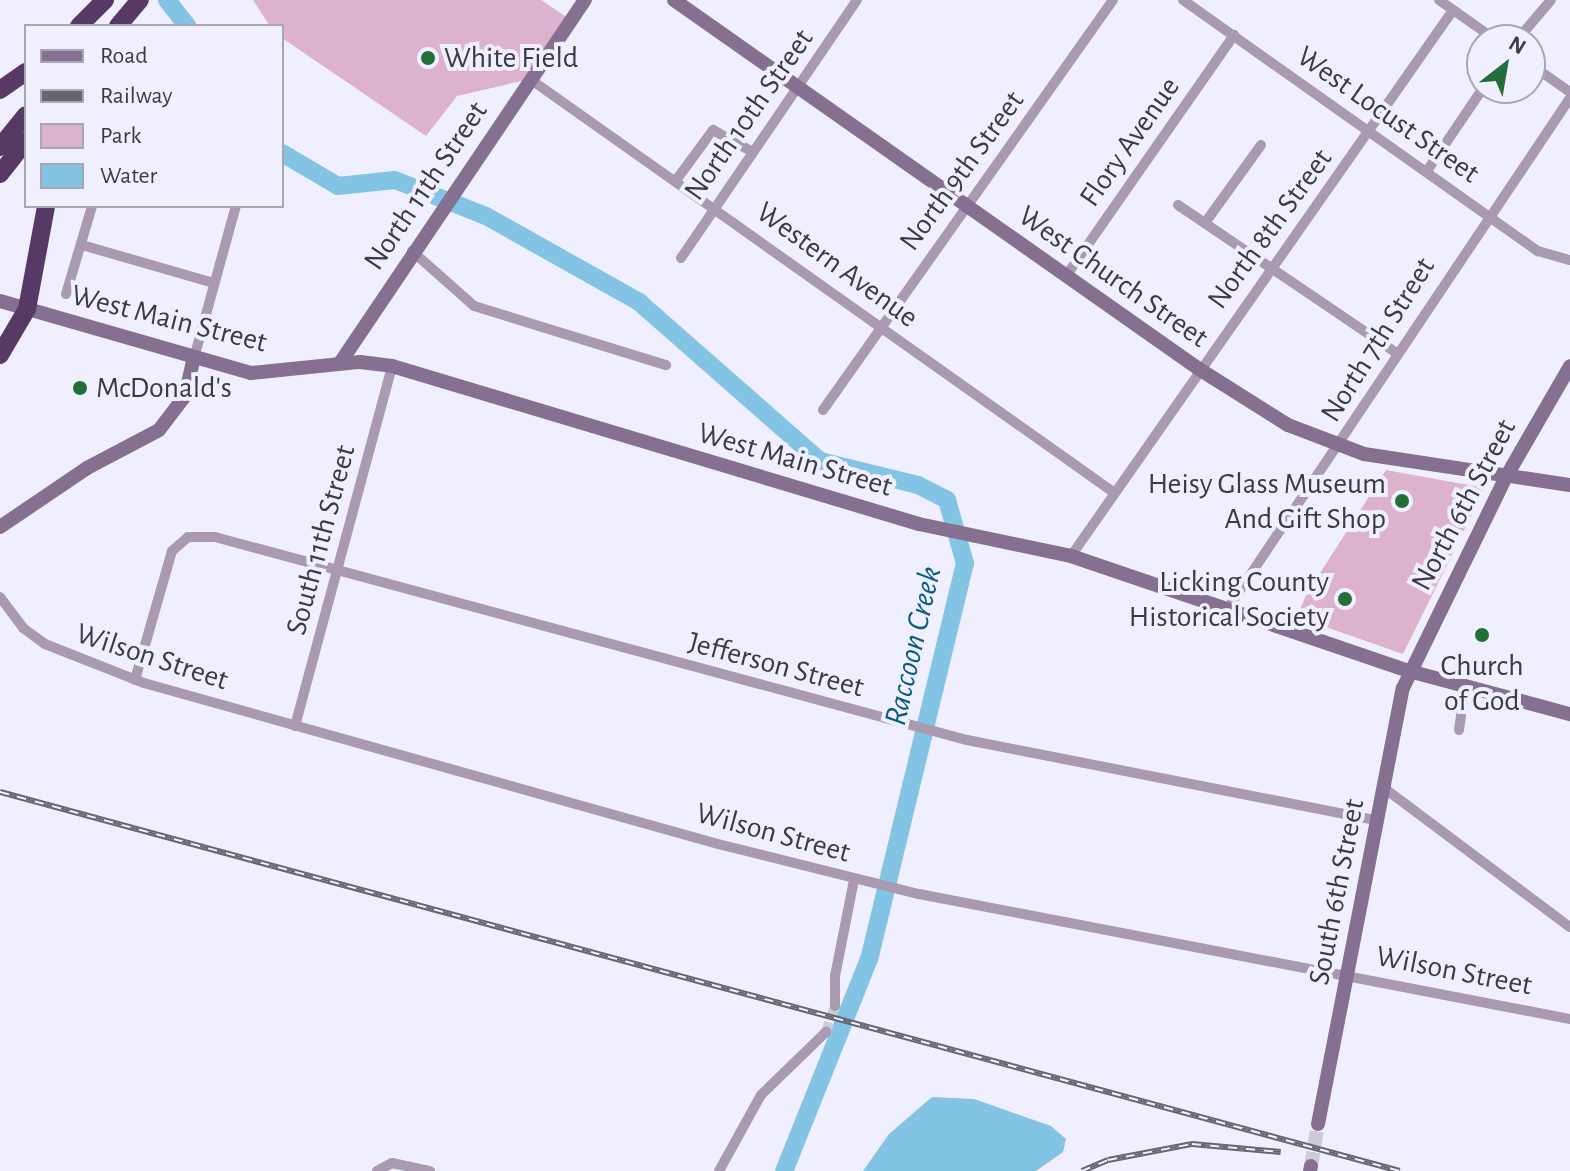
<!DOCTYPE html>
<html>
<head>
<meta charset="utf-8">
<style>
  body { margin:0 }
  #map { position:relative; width:1570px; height:1171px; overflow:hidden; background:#efefff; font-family:"Alegreya Sans",sans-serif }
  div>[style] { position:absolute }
  .green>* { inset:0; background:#ddb2cc }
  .water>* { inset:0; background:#83c3e4 }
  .river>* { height:18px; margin:-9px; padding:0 9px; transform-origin:9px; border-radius:9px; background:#83c3e4 }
  .street-tunnel>* { height:10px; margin-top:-5px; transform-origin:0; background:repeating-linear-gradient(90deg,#cbcbd9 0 10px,transparent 0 15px) }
  .secondary-tunnel>* { height:14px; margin-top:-7px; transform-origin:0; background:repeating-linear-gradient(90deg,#cbcbd9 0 14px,transparent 0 21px) }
  .street>* { height:10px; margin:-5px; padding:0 5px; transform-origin:5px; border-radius:5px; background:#a99ab1 }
  .secondary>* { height:14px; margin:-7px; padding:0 7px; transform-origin:7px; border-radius:7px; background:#867091 }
  .highway>* { height:18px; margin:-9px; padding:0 9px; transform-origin:9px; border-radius:9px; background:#583966 }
  .rail>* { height:6px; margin-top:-3px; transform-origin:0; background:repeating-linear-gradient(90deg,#efefff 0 9px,#66666f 0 18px); box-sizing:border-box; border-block:2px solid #66666f }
  .dots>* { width:22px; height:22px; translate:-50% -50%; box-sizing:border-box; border:4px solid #efefff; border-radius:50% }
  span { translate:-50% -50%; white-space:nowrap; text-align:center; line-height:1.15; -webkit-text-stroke:8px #efefff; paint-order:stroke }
  .poi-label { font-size:30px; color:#3b3b42 }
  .left { translate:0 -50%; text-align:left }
  .right { translate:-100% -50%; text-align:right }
  .street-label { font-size:30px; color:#3b3b42 }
  .water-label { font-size:32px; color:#085d7d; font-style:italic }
  .legend { position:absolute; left:24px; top:24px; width:260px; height:184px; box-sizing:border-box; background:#efefff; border:2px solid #a7a7b3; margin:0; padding:10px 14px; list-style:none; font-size:24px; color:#3b3b42 }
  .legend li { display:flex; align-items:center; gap:16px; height:40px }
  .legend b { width:40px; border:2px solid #a7a7b3 }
  .north { position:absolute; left:1466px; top:24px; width:80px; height:80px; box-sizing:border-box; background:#efefff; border:2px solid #a7a7b3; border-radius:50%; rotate:31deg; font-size:22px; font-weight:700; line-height:32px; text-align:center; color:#3b3b42 }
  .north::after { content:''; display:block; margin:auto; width:28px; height:36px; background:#256d39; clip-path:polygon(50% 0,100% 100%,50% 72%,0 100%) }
</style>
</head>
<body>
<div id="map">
  <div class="green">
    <div style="clip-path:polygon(253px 0,541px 0,571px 20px,530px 79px,457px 96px,426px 136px,282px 38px,282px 26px,270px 26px)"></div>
    <div style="clip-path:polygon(1386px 470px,1485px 488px,1403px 654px,1297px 617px,1306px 595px)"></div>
  </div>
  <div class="water">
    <div style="clip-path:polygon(932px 1097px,974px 1099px,1051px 1126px,1066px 1139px,1063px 1152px,1036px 1171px,863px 1171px,889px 1134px)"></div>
  </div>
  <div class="river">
    <div style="left:167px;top:0;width:33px;rotate:52deg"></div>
    <div style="left:282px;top:153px;width:65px;rotate:30.5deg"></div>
    <div style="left:338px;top:186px;width:57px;rotate:-6deg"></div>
    <div style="left:395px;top:180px;width:98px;rotate:21.6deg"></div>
    <div style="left:486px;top:216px;width:176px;rotate:29.3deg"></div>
    <div style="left:639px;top:302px;width:241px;rotate:41.3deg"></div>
    <div style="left:820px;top:461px;width:101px;rotate:13.8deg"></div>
    <div style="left:918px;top:485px;width:33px;rotate:27deg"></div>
    <div style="left:947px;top:500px;width:66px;rotate:74.1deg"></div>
    <div style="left:965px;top:563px;width:407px;rotate:103.6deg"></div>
    <div style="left:869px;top:959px;width:228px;rotate:111.8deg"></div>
  </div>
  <div class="street-tunnel">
    <div style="left:826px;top:1032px;width:28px;rotate:-71deg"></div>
  </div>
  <div class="secondary-tunnel">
    <div style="left:1311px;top:1166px;width:43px;rotate:-80.5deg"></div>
  </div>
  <div class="street">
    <div style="left:1183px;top:0;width:435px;rotate:35.3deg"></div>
    <div style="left:1538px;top:251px;width:33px;rotate:16deg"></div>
    <div style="left:1439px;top:0;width:70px;rotate:35.1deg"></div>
    <div style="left:1517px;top:40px;width:52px;rotate:-49.6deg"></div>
    <div style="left:1530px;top:64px;width:49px;rotate:35deg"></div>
    <div style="left:530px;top:79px;width:714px;rotate:35.31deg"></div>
    <div style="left:1427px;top:171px;width:100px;rotate:-56deg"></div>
    <div style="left:677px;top:179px;width:61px;rotate:-53.7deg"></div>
    <div style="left:713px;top:130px;width:43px;rotate:28.9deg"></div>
    <div style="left:1178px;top:205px;width:266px;rotate:34.1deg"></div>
    <div style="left:1205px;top:223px;width:96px;rotate:-54.3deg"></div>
    <div style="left:82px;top:245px;width:137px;rotate:16.1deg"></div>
    <div style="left:412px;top:251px;width:83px;rotate:41.6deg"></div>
    <div style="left:474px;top:306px;width:201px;rotate:17.1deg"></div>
    <div style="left:681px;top:258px;width:312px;rotate:-55.7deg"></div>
    <div style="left:1066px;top:276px;width:294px;rotate:-55.1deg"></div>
    <div style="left:66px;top:294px;width:92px;rotate:-73.5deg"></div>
    <div style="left:194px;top:358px;width:158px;rotate:-74.6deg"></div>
    <div style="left:823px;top:410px;width:502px;rotate:-54.73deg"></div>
    <div style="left:1071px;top:556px;width:666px;rotate:-55.02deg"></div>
    <div style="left:0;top:597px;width:39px;rotate:53deg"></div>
    <div style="left:23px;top:628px;width:27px;rotate:36deg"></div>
    <div style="left:45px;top:644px;width:106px;rotate:21.5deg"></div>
    <div style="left:144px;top:683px;width:596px;rotate:15.67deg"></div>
    <div style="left:718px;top:844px;width:207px;rotate:14deg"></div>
    <div style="left:919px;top:894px;width:663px;rotate:10.87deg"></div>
    <div style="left:1228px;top:608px;width:614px;rotate:-56.15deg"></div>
    <div style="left:135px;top:680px;width:134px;rotate:-74deg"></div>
    <div style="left:172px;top:551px;width:21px;rotate:-41deg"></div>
    <div style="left:188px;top:537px;width:27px"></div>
    <div style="left:215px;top:537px;width:779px;rotate:15.11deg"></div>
    <div style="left:967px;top:740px;width:419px;rotate:11.1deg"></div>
    <div style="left:295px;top:726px;width:373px;rotate:-74.9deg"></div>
    <div style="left:1459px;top:730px;width:43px;rotate:-82.1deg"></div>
    <div style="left:1384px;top:788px;width:232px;rotate:36.8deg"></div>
    <div style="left:835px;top:1006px;width:30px;rotate:-90deg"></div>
    <div style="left:835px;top:976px;width:98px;rotate:-78.8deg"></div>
    <div style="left:377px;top:1171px;width:17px;rotate:-28deg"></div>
    <div style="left:392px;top:1163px;width:39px;rotate:12deg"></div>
    <div style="left:719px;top:1171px;width:87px;rotate:-61.1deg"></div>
    <div style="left:761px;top:1095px;width:91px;rotate:-44.1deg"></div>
  </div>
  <div class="secondary">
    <div style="left:674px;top:0;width:642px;rotate:35.1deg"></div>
    <div style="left:1199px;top:369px;width:105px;rotate:32.2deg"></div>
    <div style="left:1288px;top:425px;width:81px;rotate:20.9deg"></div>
    <div style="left:1364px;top:454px;width:208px;rotate:8.6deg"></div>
    <div style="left:0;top:301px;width:261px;rotate:16deg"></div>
    <div style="left:251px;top:373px;width:110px;rotate:-5.8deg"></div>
    <div style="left:360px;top:362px;width:32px;rotate:7deg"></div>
    <div style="left:392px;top:366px;width:550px;rotate:16.69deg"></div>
    <div style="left:919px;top:524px;width:155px;rotate:11.9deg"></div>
    <div style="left:1071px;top:556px;width:357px;rotate:18.8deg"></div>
    <div style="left:1409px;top:671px;width:167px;rotate:15deg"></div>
    <div style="left:340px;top:363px;width:438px;rotate:-56deg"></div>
    <div style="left:0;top:527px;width:105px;rotate:-34.1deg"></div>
    <div style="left:87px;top:468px;width:81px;rotate:-27.8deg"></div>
    <div style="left:159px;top:430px;width:43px;rotate:-52.6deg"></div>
    <div style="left:185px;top:396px;width:39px;rotate:-77deg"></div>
    <div style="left:1318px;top:1124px;width:444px;rotate:-79deg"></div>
    <div style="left:1403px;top:688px;width:235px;rotate:-64deg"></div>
    <div style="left:1506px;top:477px;width:128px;rotate:-60deg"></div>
    <div style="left:1310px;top:1171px;width:5px;rotate:-79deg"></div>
  </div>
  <div class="highway">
    <div style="left:79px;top:26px;width:37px;rotate:-45deg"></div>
    <div style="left:118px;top:26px;width:34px;rotate:-50deg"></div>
    <div style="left:0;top:90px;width:32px;rotate:-35deg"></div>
    <div style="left:0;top:147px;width:41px;rotate:-50.9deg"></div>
    <div style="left:0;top:174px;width:42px;rotate:-51.8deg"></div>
    <div style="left:0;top:355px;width:53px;rotate:-59.6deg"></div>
    <div style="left:27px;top:309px;width:105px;rotate:-79.5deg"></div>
  </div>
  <div class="rail">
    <div style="left:0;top:792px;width:1450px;rotate:15.15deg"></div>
    <div style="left:1082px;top:1171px;width:28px;rotate:-23deg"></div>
    <div style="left:1108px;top:1160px;width:86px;rotate:-10.8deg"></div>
    <div style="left:1192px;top:1144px;width:89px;rotate:5.1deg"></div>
  </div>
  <div class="dots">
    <div style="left:428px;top:58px;background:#256d39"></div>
    <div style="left:80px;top:388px;background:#256d39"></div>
    <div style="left:1402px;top:501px;background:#256d39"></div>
    <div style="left:1345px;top:599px;background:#256d39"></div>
    <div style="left:1482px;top:635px;background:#256d39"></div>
  </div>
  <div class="poi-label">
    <span class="left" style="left:444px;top:58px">White Field</span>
    <span class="left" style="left:96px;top:388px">McDonald's</span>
    <span class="right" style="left:1386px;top:501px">Heisy Glass Museum<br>And Gift Shop</span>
    <span class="right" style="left:1329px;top:599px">Licking County<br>Historical Society</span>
    <span style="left:1482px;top:683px">Church<br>of God</span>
  </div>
  <div class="street-label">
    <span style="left:749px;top:115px;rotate:-55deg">North 10th Street</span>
    <span style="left:1388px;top:115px;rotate:35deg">West Locust Street</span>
    <span style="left:1130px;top:142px;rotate:-55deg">Flory Avenue</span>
    <span style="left:962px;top:171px;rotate:-54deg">North 9th Street</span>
    <span style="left:426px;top:186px;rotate:-56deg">North 11th Street</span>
    <span style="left:1270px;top:229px;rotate:-54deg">North 8th Street</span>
    <span style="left:837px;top:265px;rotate:36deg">Western Avenue</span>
    <span style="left:1113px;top:277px;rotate:35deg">West Church Street</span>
    <span style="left:169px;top:319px;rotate:14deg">West Main Street</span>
    <span style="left:1378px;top:340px;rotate:-58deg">North 7th Street</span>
    <span style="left:795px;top:460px;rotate:16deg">West Main Street</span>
    <span style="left:1464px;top:505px;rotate:-62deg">North 6th Street</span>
    <span style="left:321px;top:540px;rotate:-75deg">South 11th Street</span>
    <span style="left:152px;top:657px;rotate:18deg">Wilson Street</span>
    <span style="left:776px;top:665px;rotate:15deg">Jefferson Street</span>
    <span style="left:773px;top:833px;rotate:15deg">Wilson Street</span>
    <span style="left:1337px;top:892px;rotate:-79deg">South 6th Street</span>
    <span style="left:1454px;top:971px;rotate:11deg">Wilson Street</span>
  </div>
  <div class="water-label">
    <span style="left:913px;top:646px;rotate:-77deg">Raccoon Creek</span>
  </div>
  <ul class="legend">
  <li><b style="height:10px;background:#867091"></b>Road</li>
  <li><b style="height:10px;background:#66666f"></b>Railway</li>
  <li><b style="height:22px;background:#ddb2cc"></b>Park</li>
  <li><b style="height:22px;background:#83c3e4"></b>Water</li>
  </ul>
  <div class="north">N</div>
</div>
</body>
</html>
